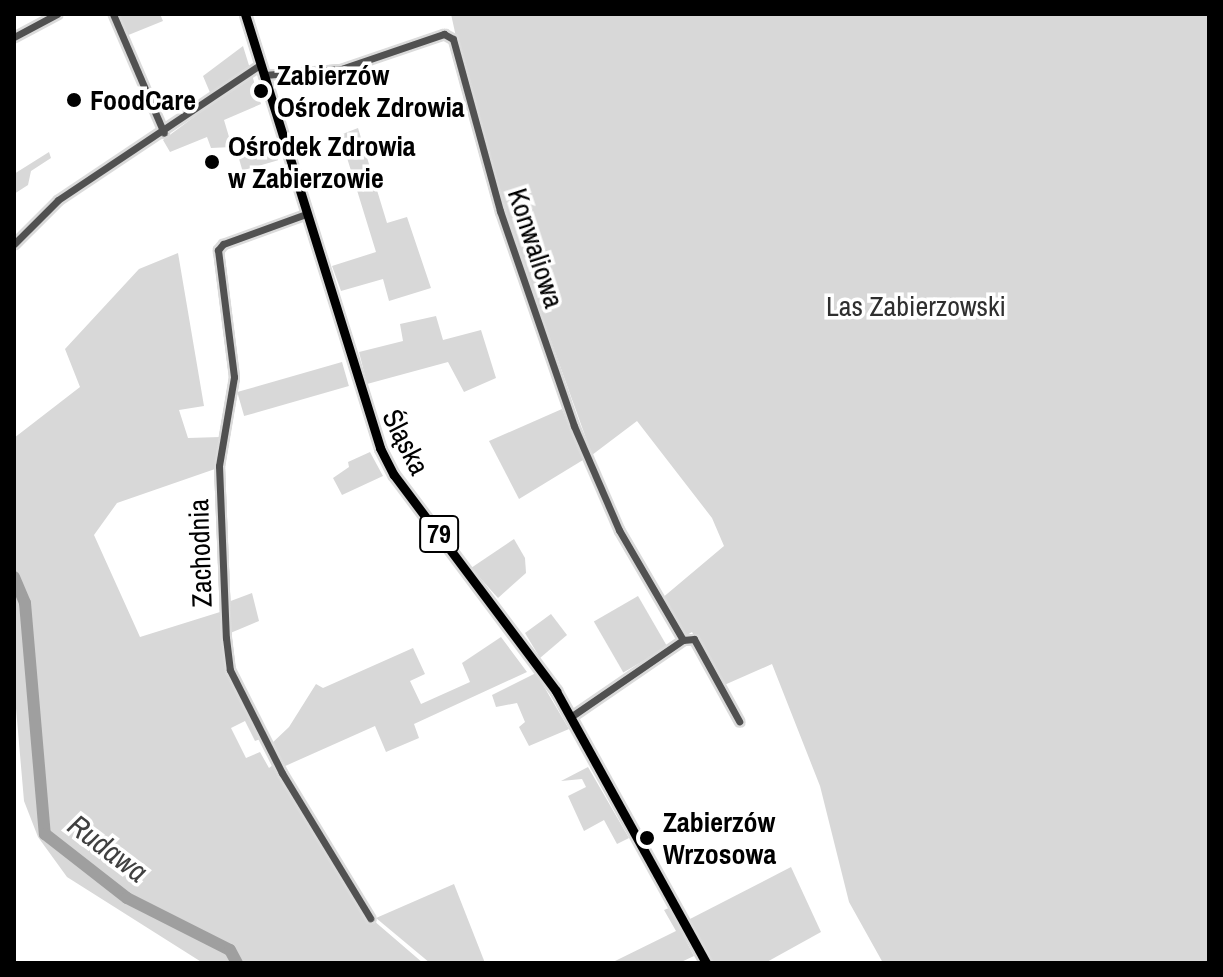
<!DOCTYPE html>
<html>
<head>
<meta charset="utf-8">
<style>
  body { margin:0 }
  #map { position:relative; width:1223px; height:977px; overflow:hidden; background:#fff; font-family:"Archivo Narrow",sans-serif }
  div>[style] { position:absolute }
  .green>* { inset:0; background:#d8d8d8; transform-origin:0 0 }
  .river>* { height:12px; margin:-6px; padding:0 6px; transform-origin:6px; border-radius:6px; background:#9f9f9f }
  .roads { filter:drop-shadow(2px 0 #dbdbdb) drop-shadow(-2px 0 #dbdbdb) drop-shadow(0 2px #dbdbdb) drop-shadow(0 -2px #dbdbdb) }
  .minor>* { height:7px; margin:-3.5px; padding:0 3.5px; transform-origin:3.5px; border-radius:3.5px; background:#515151 }
  .major>* { height:9px; margin:-4.5px; padding:0 4.5px; transform-origin:4.5px; border-radius:4.5px; background:#000 }
  .dots>* { width:22px; height:22px; translate:-50% -50%; box-sizing:border-box; border:4px solid #fff; border-radius:50% }
  span { translate:-50% -50%; white-space:nowrap; text-align:center; line-height:1.15; -webkit-text-stroke:7px #fff; paint-order:stroke }
  .shield-label span { padding:2px 6px; background:#fff; border:2px solid; border-radius:6px; -webkit-text-stroke-width:0 }
  .shield-label { font-size:26px; color:#000; font-weight:700 }
  .poi-label { font-size:28px; color:#000; font-weight:700 }
  .left { translate:0 -50%; text-align:left }
  .street-label { font-size:28px; color:#000 }
  .park-label { font-size:28px; color:#2f2f2f }
  .water-label { font-size:30px; color:#404040; font-style:italic }
  .frame { position:absolute; inset:0; border:16px solid #000; pointer-events:none }
</style>
</head>
<body>
<div id="map">
  <div class="green">
    <div style="clip-path:polygon(117px 14px,160px 14px,163px 21px,126px 36px)"></div>
    <div style="clip-path:polygon(451px 14px,1209px 14px,1209px 963px,883px 963px,849px 902px,820px 786px,772px 664px,722px 686px,692px 632px,682px 638px,661px 599px,724px 546px,712px 518px,637px 421px,592px 455px,478px 138px)"></div>
    <div style="clip-path:polygon(243px 46px,261px 104px,224px 120px,232px 147px,211px 148px,207px 137px,170px 152px,163px 140px,214px 102px,203px 76px)"></div>
    <div style="clip-path:polygon(358px 128px,387px 223px,407px 217px,431px 288px,389px 301px,383px 279px,341px 291px,332px 266px,376px 252px,340px 135px)"></div>
    <div style="left:273px;top:143px;width:18px;height:37px;rotate:74deg"></div>
    <div style="clip-path:polygon(49px 152px,51px 158px,31px 171px,28px 185px,14px 194px,14px 174px)"></div>
    <div style="clip-path:polygon(178px 253px,204px 406px,179px 410px,188px 438px,220px 437px,215px 469px,117px 503px,94px 535px,140px 637px,220px 612px,227px 672px,263px 738px,255px 741px,245px 721px,231px 728px,246px 758px,260px 752px,269px 768px,273px 765px,359px 908px,423px 963px,203px 963px,67px 877px,38px 837px,24px 801px,14px 685px,14px 438px,80px 387px,65px 349px,139px 269px)"></div>
    <div style="clip-path:polygon(436px 316px,443px 340px,481px 330px,496px 378px,464px 392px,448px 362px,367px 384px,359px 352px,403px 341px,400px 324px)"></div>
    <div style="left:342px;top:362px;width:25px;height:109px;rotate:74deg"></div>
    <div style="clip-path:polygon(562px 409px,583px 460px,519px 499px,489px 441px)"></div>
    <div style="clip-path:polygon(370px 452px,383px 476px,342px 495px,333px 478px,349px 467px,348px 462px)"></div>
    <div style="clip-path:polygon(514px 539px,525px 558px,526px 573px,498px 598px,471px 568px)"></div>
    <div style="clip-path:polygon(252px 593px,259px 621px,228px 634px,228px 602px)"></div>
    <div style="left:638px;top:596px;width:59px;height:51px;rotate:60deg"></div>
    <div style="clip-path:polygon(551px 614px,567px 635px,540px 658px,525px 633px)"></div>
    <div style="clip-path:polygon(501px 637px,527px 672px,414px 724px,419px 738px,386px 752px,375px 726px,283px 767px,270px 745px,289px 727px,316px 684px,323px 688px,413px 648px,425px 674px,410px 681px,421px 704px,470px 682px,462px 663px)"></div>
    <div style="clip-path:polygon(536px 673px,569px 729px,529px 746px,519px 727px,525px 722px,517px 703px,496px 707px,492px 695px)"></div>
    <div style="clip-path:polygon(588px 767px,629px 838px,617px 844px,604px 820px,584px 831px,568px 796px,586px 787px,582px 779px,561px 781px)"></div>
    <div style="clip-path:polygon(791px 867px,821px 932px,765px 963px,709px 963px,688px 920px)"></div>
    <div style="clip-path:polygon(454px 884px,485px 963px,430px 963px,376px 918px)"></div>
    <div style="clip-path:polygon(669px 908px,694px 956px,679px 963px,611px 963px,676px 931px,664px 910px)"></div>
  </div>
  <div class="river">
    <div style="left:14px;top:577px;width:28px;rotate:67deg"></div>
    <div style="left:25px;top:603px;width:232px;rotate:85.1deg"></div>
    <div style="left:45px;top:834px;width:104px;rotate:38deg"></div>
    <div style="left:127px;top:898px;width:115px;rotate:26.8deg"></div>
    <div style="left:230px;top:950px;width:15px;rotate:62deg"></div>
  </div>
  <div class="roads">
    <div class="minor">
      <div style="left:113px;top:14px;width:129px;rotate:66.8deg"></div>
      <div style="left:14px;top:37px;width:49px;rotate:-28.1deg"></div>
      <div style="left:264px;top:75px;width:77px;rotate:-4.5deg"></div>
      <div style="left:341px;top:69px;width:109px;rotate:-18.8deg"></div>
      <div style="left:444px;top:34px;width:10px;rotate:29deg"></div>
      <div style="left:453px;top:39px;width:178px;rotate:74.7deg"></div>
      <div style="left:500px;top:211px;width:227px;rotate:71deg"></div>
      <div style="left:574px;top:426px;width:113px;rotate:66.6deg"></div>
      <div style="left:619px;top:530px;width:127px;rotate:59.8deg"></div>
      <div style="left:683px;top:640px;width:11px;rotate:-5deg"></div>
      <div style="left:694px;top:639px;width:94px;rotate:61.2deg"></div>
      <div style="left:306px;top:214px;width:88px;rotate:160.1deg"></div>
      <div style="left:223px;top:244px;width:8px;rotate:130deg"></div>
      <div style="left:218px;top:250px;width:128px;rotate:82.8deg"></div>
      <div style="left:234px;top:377px;width:90px;rotate:99.6deg"></div>
      <div style="left:219px;top:466px;width:172px;rotate:87.7deg"></div>
      <div style="left:226px;top:638px;width:32px;rotate:83deg"></div>
      <div style="left:230px;top:670px;width:115px;rotate:63.2deg"></div>
      <div style="left:282px;top:773px;width:170px;rotate:58.7deg"></div>
      <div style="left:14px;top:244px;width:62px;rotate:-45deg"></div>
      <div style="left:58px;top:200px;width:244px;rotate:-33.8deg"></div>
      <div style="left:572px;top:716px;width:135px;rotate:-34.4deg"></div>
    </div>
    <div class="major">
      <div style="left:245px;top:14px;width:455px;rotate:72.7deg"></div>
      <div style="left:380px;top:448px;width:30px;rotate:63deg"></div>
      <div style="left:394px;top:475px;width:270px;rotate:53.1deg"></div>
      <div style="left:556px;top:691px;width:311px;rotate:61.1deg"></div>
    </div>
  </div>
  <div class="dots">
    <div style="left:261px;top:91px;background:#000"></div>
    <div style="left:74px;top:100px;background:#000"></div>
    <div style="left:212px;top:162px;background:#000"></div>
    <div style="left:647px;top:838px;background:#000"></div>
  </div>
  <div class="shield-label">
    <span style="left:439px;top:534px">79</span>
  </div>
  <div class="poi-label">
    <span class="left" style="left:277px;top:91px">Zabierzów<br>Ośrodek Zdrowia</span>
    <span class="left" style="left:90px;top:100px">FoodCare</span>
    <span class="left" style="left:228px;top:162px">Ośrodek Zdrowia<br>w Zabierzowie</span>
    <span class="left" style="left:663px;top:838px">Zabierzów<br>Wrzosowa</span>
  </div>
  <div class="street-label">
    <span style="left:536px;top:248px;rotate:72deg">Konwaliowa</span>
    <span style="left:406px;top:442px;rotate:63deg">Śląska</span>
    <span style="left:200px;top:553px;rotate:-92deg">Zachodnia</span>
  </div>
  <div class="park-label">
    <span style="left:916px;top:306px">Las Zabierzowski</span>
  </div>
  <div class="water-label">
    <span style="left:108px;top:848px;rotate:37deg">Rudawa</span>
  </div>
  <div class="frame"></div>
</div>
</body>
</html>
